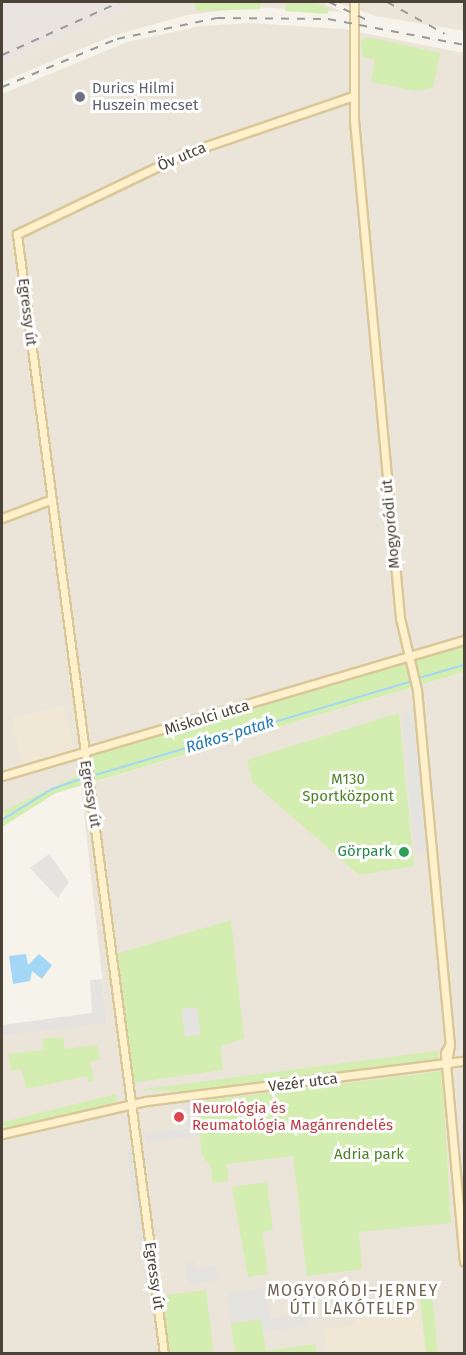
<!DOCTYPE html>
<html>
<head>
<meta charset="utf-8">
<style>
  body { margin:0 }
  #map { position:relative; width:466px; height:1355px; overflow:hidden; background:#f6f3eb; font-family:"Fira Sans",sans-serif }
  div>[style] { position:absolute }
  .residential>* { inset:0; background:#ebe5d9 }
  .industrial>* { inset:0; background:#e9e4df }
  .education>* { inset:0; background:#f0e8d4; transform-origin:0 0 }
  .green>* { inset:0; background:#d4edb1; transform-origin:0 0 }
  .parking>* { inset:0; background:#e5e3df; transform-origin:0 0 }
  .water>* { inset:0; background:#a4d7f6 }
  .stream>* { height:1.5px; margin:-0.75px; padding:0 0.75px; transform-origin:0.75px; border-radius:0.75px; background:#a4d7f6 }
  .roads { filter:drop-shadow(2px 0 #dac798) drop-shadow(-2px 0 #dac798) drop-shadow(0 2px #dac798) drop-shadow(0 -2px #dac798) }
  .secondary>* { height:7px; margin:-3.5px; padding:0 3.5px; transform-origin:3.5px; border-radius:3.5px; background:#fff1cc }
  .rail>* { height:1.5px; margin-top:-0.75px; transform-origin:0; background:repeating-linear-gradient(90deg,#9a9a9a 0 8px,transparent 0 16px) }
  .dots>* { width:16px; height:16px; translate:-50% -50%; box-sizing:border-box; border:3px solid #fff; border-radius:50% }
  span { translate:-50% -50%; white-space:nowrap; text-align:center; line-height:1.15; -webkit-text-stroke:6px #fff; paint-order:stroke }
  .worship-label { font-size:15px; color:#5b616d }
  .left { translate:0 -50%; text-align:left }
  .street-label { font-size:15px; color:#4c4338 }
  .park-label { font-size:15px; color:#4b8425 }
  .leisure-label { font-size:15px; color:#27864d }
  .right { translate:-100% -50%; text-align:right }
  .health-label { font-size:15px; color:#be3a42 }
  .water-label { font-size:16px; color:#2578b0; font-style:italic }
  .neighbourhood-label { font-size:16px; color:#6f614e; letter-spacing:1.5px }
  .frame { position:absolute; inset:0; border:3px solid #4c4338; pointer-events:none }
</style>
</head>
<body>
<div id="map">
  <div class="residential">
    <div style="clip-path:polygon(139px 2px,322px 2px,342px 12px,252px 7px,187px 15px,112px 36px,2px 82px,2px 63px)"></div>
    <div style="clip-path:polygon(335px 2px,464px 2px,464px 31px,376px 16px)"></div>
    <div style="clip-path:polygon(252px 23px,343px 29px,464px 53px,464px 646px,89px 755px,89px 765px,75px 777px,2px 814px,2px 94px,127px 42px,200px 26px)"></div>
    <div style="clip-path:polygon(464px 672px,464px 1353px,2px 1353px,2px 1036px,107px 1022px,81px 786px)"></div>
  </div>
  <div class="industrial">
    <div style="clip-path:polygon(2px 2px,139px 2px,2px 63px)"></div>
  </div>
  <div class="education">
    <div style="left:64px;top:706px;width:46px;height:54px;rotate:77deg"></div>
    <div style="clip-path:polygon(420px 1297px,425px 1353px,327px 1353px,324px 1329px,355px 1325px,353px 1306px)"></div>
  </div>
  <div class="green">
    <div style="clip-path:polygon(194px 2px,261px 2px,260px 9px,197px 11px)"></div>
    <div style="clip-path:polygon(286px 2px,313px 2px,329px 9px,327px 14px,285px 11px)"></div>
    <div style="clip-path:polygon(368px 37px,440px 53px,433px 88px,416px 91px,371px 82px,375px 60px,362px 56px,361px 41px)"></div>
    <div style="clip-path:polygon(464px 643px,464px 672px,56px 793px,2px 827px,5px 810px,75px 777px,76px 770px,89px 765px,89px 756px)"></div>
    <div style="clip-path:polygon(399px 713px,414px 866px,359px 875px,253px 783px,247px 760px)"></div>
    <div style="clip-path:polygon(231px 920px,244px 1038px,221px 1046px,223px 1070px,130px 1083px,116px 954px)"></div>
    <div style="clip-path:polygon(63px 1037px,65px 1049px,97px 1045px,100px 1059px,90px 1062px,94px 1080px,88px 1082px,87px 1076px,26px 1089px,22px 1069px,11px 1071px,8px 1054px,43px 1050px,42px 1039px)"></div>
    <div style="clip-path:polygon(437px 1051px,439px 1061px,196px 1092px,138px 1090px)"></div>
    <div style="clip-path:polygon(442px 1071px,451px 1223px,359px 1232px,362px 1269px,307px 1276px,293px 1156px,227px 1164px,228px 1181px,213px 1183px,211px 1167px,202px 1155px,196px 1102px)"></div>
    <div style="left:116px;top:1094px;width:8px;height:117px;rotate:76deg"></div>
    <div style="clip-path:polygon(267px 1182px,273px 1230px,262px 1232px,268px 1274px,248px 1277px,232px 1187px)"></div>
    <div style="left:206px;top:1290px;width:64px;height:49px;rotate:83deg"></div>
    <div style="left:432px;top:1295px;width:58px;height:12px;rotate:84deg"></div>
    <div style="clip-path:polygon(261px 1319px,266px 1351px,315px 1344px,316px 1353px,235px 1353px,231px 1323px)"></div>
  </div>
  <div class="parking">
    <div style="clip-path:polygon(417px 699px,431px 851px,415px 852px,402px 717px)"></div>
    <div style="clip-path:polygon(49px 854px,69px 882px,58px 898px,30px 868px)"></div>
    <div style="clip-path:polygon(102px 979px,107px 1023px,2px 1036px,2px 1025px,92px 1013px,90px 980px)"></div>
    <div style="left:197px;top:1007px;width:28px;height:16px;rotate:82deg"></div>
    <div style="clip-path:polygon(196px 1102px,200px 1136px,146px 1142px,145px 1133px,188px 1128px,186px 1103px)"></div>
    <div style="left:133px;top:1147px;width:136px;height:7px;rotate:82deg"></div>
    <div style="clip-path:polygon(195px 1260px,196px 1268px,216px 1265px,218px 1280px,188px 1285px,185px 1262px)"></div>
    <div style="clip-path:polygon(266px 1288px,270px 1318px,305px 1314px,306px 1326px,263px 1332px,261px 1319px,231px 1323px,227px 1293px)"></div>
  </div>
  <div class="water">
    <div style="clip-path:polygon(26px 954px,28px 965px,39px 954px,52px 965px,42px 979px,32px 971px,30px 981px,13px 984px,9px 956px)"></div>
  </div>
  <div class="stream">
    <div style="left:416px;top:679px;width:50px;rotate:-16.3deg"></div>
    <div style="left:92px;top:776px;width:334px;rotate:-16.5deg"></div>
    <div style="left:2px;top:820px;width:59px;rotate:-31.8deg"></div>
    <div style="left:52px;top:789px;width:34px;rotate:-19deg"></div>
  </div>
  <div class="roads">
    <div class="secondary">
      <div style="left:354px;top:2px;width:118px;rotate:90deg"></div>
      <div style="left:354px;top:120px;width:500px;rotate:84.72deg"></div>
      <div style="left:400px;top:618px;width:74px;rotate:76.7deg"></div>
      <div style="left:417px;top:690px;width:356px;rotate:84.7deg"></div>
      <div style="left:450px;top:1044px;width:20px;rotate:99deg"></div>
      <div style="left:2px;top:518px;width:51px;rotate:-20.6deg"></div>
      <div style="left:2px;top:776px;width:482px;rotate:-16.4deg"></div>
      <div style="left:450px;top:1044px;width:10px;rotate:119deg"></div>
      <div style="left:445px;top:1053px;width:209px;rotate:84.8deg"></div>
      <div style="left:2px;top:1134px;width:148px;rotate:-12.9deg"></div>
      <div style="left:146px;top:1101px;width:321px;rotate:-7.2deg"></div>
      <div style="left:164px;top:1354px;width:1130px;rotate:-97.48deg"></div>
      <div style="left:17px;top:234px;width:187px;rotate:-25.6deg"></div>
      <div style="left:186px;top:153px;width:176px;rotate:-18.8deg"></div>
    </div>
  </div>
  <div class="rail">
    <div style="left:329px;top:2px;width:42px;rotate:25.3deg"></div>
    <div style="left:387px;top:2px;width:66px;rotate:28.9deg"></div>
    <div style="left:2px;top:55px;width:129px;rotate:-24.2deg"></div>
    <div style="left:2px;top:87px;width:125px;rotate:-22.7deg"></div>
    <div style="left:117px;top:39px;width:102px;rotate:-11.9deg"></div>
    <div style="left:217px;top:18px;width:111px;rotate:0.5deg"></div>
    <div style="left:328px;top:19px;width:138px;rotate:10.8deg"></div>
  </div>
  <div class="dots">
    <div style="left:80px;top:97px;background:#6b7280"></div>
    <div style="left:404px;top:852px;background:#2e9e5b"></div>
    <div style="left:179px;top:1117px;background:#e0444e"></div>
  </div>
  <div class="worship-label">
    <span class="left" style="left:92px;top:97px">Durics Hilmi<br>Huszein mecset</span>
  </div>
  <div class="street-label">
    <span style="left:182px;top:157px;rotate:-23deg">Öv utca</span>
    <span style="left:27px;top:312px;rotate:83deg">Egressy út</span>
    <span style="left:391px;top:524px;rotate:-95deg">Mogyoródi út</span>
    <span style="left:207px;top:718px;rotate:-17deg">Miskolci utca</span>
    <span style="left:90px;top:794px;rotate:81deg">Egressy út</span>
    <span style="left:303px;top:1083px;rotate:-7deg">Vezér utca</span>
    <span style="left:154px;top:1276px;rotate:82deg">Egressy út</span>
  </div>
  <div class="park-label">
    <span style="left:348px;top:788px">M130<br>Sportközpont</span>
    <span style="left:369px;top:1155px">Adria park</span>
  </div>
  <div class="leisure-label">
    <span class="right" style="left:392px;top:852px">Görpark</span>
  </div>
  <div class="health-label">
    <span class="left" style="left:192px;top:1117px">Neurológia és<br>Reumatológia Magánrendelés</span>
  </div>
  <div class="water-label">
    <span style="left:230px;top:735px;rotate:-17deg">Rákos-patak</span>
  </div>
  <div class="neighbourhood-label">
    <span style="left:353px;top:1300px">MOGYORÓDI–JERNEY<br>ÚTI LAKÓTELEP</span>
  </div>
  <div class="frame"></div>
</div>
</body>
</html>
